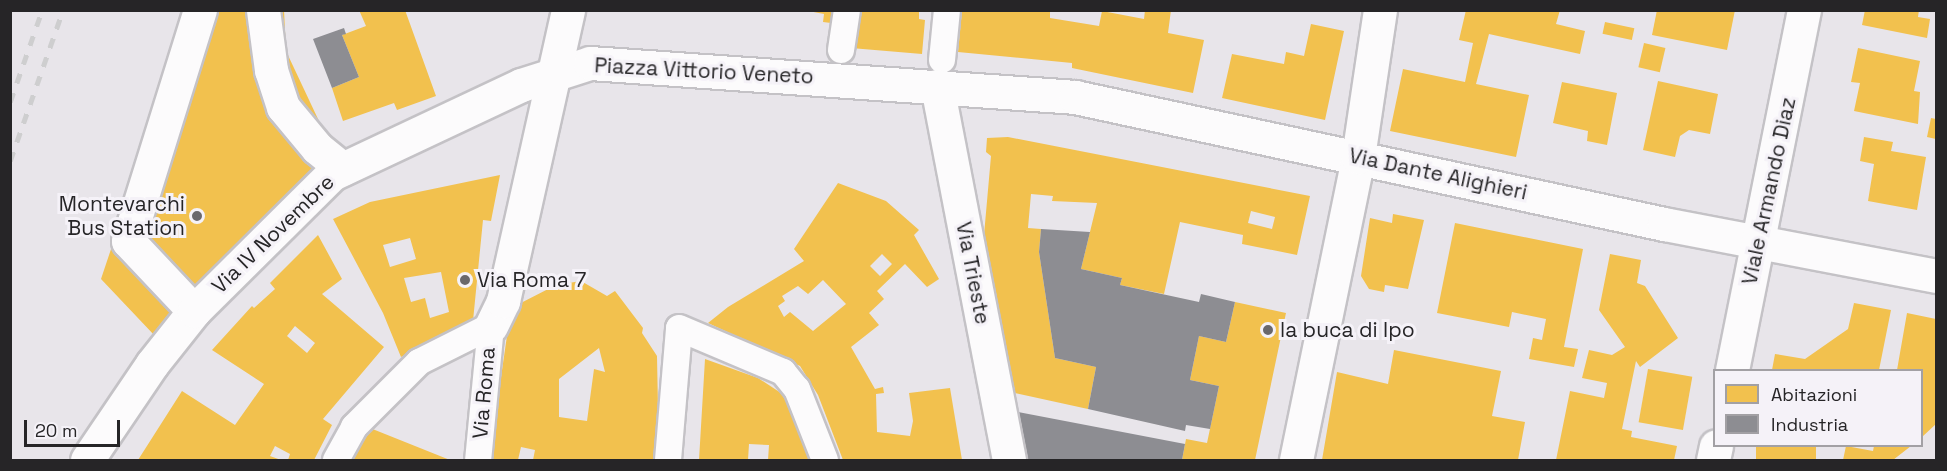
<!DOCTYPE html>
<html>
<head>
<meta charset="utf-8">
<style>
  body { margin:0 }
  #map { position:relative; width:1947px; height:471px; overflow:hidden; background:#e8e5ea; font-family:"Space Grotesk",sans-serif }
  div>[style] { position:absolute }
  .homes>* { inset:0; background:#f2c14e; transform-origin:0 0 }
  .industry>* { inset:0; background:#8d8d92 }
  .roads { filter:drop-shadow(2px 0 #c4c2c6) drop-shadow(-2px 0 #c4c2c6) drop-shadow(0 2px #c4c2c6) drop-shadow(0 -2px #c4c2c6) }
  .pedestrian>* { height:26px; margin:-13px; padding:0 13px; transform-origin:13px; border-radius:13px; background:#fcfbfc }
  .minor>* { height:33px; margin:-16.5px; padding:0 16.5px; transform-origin:16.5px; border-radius:16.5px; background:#fcfbfc }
  .tertiary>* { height:33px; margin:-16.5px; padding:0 16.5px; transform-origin:16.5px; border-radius:16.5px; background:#fcfbfc }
  .rail>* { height:4.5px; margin-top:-2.25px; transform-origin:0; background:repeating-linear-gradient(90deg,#cececf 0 10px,transparent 0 20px) }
  .dots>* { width:16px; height:16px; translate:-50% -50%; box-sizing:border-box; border:3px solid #f5f2f8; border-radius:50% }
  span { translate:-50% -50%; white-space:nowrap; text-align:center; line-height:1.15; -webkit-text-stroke:6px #f5f2f8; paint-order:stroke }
  .street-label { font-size:21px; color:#262527 }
  .poi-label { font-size:21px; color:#262527 }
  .right { translate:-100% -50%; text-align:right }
  .left { translate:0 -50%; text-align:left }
  .frame { position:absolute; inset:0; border:12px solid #262527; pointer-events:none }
  .legend { position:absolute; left:1713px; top:369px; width:210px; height:78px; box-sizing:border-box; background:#f5f2f8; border:2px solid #a2a0a4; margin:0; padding:8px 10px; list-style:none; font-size:18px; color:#262527 }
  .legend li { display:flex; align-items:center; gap:12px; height:30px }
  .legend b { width:30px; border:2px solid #a2a0a4 }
  .scale { position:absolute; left:24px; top:420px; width:96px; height:27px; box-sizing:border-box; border:3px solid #262527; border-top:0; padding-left:8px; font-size:18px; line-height:21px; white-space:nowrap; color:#262527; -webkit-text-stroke:4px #f5f2f8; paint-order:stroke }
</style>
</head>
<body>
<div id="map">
  <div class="homes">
    <div style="clip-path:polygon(191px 10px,284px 10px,286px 51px,334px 153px,155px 336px,101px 279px)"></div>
    <div style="clip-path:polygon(359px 10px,405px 10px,436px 96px,397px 110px,394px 103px,343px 121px,332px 88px,359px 77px,342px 35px,366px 26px)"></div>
    <div style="clip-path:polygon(803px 10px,833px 10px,831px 23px,823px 22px,824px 14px)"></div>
    <div style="clip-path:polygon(859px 10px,919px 10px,919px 19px,925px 20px,922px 54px,851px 48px)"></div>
    <div style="clip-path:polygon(962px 10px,1050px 10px,1050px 18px,1099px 26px,1102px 11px,1144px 19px,1145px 10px,1171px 10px,1168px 33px,1204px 40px,1193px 93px,1072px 68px,1072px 63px,958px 52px)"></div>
    <div style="clip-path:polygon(1466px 10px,1560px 10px,1556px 24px,1585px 31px,1580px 54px,1489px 34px,1476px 84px,1529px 95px,1516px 157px,1390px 131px,1403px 69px,1465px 82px,1473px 43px,1459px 40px)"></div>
    <div style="clip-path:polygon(1657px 10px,1735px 10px,1727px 50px,1652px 35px)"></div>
    <div style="clip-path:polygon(1865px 10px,1919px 10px,1918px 17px,1930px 19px,1927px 38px,1862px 25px)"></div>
    <div style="left:1605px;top:22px;width:30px;height:12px;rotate:12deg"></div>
    <div style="clip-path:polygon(1311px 24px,1344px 31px,1325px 120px,1222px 98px,1232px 54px,1284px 64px,1286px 52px,1304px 56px)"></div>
    <div style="left:1644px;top:43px;width:22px;height:25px;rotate:13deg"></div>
    <div style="clip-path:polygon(1858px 48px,1920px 61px,1914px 91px,1920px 92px,1918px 124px,1854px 111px,1860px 83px,1851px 82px)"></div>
    <div style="clip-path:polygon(1658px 81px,1718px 94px,1710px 134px,1689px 130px,1680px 136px,1675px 157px,1643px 150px)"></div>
    <div style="clip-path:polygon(1562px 82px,1617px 93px,1607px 145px,1587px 141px,1588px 131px,1553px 123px)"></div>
    <div style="clip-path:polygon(1931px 118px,1936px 119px,1936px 139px,1927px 137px)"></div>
    <div style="clip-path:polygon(evenodd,1008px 137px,1310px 196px,1297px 255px,1242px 244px,1243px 235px,1180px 222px,1164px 294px,1120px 285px,1122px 278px,1081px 269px,1097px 203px,1052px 201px,1053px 196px,1031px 194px,1028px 228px,1041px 229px,1039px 252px,1055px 358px,1096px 367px,1088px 409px,1015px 393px,984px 235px,991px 156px,986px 152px,987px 138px,1008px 137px,1251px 211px,1275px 217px,1272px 229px,1248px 223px,1251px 211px)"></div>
    <div style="clip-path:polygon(1864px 137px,1893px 142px,1891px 151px,1926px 157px,1917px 210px,1868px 201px,1874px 164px,1860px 161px)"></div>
    <div style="clip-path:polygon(evenodd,500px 175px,491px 221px,483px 220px,473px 321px,401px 357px,383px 313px,333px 219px,370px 202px,500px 175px,410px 238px,416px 259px,390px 267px,383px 245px,410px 238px,500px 175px,441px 272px,449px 312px,430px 318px,425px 298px,411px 302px,404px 278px,441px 272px)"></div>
    <div style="clip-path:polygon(evenodd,838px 183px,886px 201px,919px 230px,914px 235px,939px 279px,927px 287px,905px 264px,877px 291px,884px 299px,869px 313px,879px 325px,851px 347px,875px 389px,883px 387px,884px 393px,876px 394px,877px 432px,910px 436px,913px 421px,909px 393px,950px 388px,962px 460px,843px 460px,818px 395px,800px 366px,708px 323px,728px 307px,804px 261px,794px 249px,838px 183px,882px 254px,892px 264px,880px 276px,870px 266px,882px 254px,838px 183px,823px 280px,846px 304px,813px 331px,790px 312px,784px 317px,778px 306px,785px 301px,782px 296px,798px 286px,808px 294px,823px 280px)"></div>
    <div style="clip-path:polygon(1393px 214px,1424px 220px,1408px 289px,1385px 285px,1384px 292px,1369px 289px,1361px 276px,1370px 218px,1392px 223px)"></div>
    <div style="clip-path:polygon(1455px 223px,1583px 249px,1564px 347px,1578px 349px,1574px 367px,1529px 359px,1533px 338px,1542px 340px,1546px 319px,1512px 312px,1509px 327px,1437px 313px)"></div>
    <div style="clip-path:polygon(evenodd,318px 235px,342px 279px,322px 294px,384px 347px,323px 419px,332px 425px,314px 460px,288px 460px,290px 454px,275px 446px,270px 456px,281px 460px,138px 460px,182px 391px,235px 425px,264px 384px,212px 350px,252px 306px,254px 308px,275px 289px,270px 283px,318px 235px,295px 326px,315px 343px,307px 353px,287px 336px,295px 326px)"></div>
    <div style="clip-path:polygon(1610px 254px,1641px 260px,1637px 283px,1645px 286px,1678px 338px,1640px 367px,1636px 361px,1622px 429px,1632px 431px,1631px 437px,1677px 446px,1674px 460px,1556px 460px,1570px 391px,1604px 398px,1607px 383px,1582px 378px,1589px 350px,1612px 355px,1625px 347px,1599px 310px)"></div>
    <div style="clip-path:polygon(evenodd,581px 281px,607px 296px,615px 291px,643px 328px,642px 333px,657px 356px,659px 460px,533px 460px,535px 450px,521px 447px,518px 460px,489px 460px,511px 308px,556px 285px,581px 281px,599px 348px,605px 372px,594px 369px,587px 421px,559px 417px,559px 379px,599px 348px)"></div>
    <div style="clip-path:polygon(1235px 302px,1286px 313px,1255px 460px,1182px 460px,1186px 439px,1207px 443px,1219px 386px,1190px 380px,1199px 336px,1226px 342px)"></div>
    <div style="clip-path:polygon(1854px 303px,1891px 310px,1879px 370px,1772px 370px,1775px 354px,1805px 359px,1848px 329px)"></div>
    <div style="clip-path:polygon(1907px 313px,1936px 319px,1936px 424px,1922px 437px,1922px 370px,1897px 370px)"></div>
    <div style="clip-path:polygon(1394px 350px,1501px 371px,1492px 416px,1525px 422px,1518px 460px,1322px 460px,1337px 372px,1388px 384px)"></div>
    <div style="clip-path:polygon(705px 359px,758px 378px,787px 397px,812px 460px,768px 460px,769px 445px,749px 444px,748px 460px,699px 460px)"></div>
    <div style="left:1648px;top:369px;width:45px;height:54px;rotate:10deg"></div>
    <div style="clip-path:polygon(370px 428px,450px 460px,345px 460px)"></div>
    <div style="left:1756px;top:446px;width:60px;height:15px"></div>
    <div style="clip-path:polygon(1846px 446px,1873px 451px,1874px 446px,1911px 446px,1893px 460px,1843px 460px)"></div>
  </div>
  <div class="industry">
    <div style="clip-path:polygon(344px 28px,346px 34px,342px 35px,359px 77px,332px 88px,313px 39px)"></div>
    <div style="clip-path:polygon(1041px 229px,1090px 232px,1081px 269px,1122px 278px,1120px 285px,1199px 302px,1201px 294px,1235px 302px,1226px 342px,1199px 336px,1190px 380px,1219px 386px,1210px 429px,1186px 425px,1185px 431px,1088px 409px,1096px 367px,1055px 358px,1039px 252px)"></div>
    <div style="clip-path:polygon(1018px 412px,1185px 444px,1182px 460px,1027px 460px)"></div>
  </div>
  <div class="roads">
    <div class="pedestrian">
      <div style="left:841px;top:50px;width:40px;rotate:-81.5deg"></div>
      <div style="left:942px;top:60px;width:50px;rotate:-84.3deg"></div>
      <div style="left:336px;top:460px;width:38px;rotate:-61deg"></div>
      <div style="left:354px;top:427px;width:92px;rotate:-45deg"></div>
      <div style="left:419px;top:362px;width:80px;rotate:-26.6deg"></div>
      <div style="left:491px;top:326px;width:135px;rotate:95.5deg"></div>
      <div style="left:668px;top:460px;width:132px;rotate:-85.2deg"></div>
      <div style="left:679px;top:328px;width:113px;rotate:22.9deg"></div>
      <div style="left:783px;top:372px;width:22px;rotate:51deg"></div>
      <div style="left:797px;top:389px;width:76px;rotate:68.5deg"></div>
    </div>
    <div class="minor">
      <div style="left:263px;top:10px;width:61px;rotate:82.4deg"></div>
      <div style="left:271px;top:70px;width:39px;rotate:72deg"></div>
      <div style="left:283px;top:107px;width:53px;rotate:50.3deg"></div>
      <div style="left:317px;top:148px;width:33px;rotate:39deg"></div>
      <div style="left:937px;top:86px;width:381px;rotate:79.1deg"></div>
      <div style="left:194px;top:311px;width:96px;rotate:-133.3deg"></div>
      <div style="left:128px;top:241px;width:242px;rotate:-72.7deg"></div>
      <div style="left:491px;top:326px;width:28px;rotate:-64deg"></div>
      <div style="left:503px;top:301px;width:298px;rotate:-77.4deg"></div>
      <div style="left:87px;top:460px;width:116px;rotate:-55.9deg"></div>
      <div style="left:152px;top:364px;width:68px;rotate:-51.6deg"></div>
      <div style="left:194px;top:311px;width:194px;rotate:-44.8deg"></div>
      <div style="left:332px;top:174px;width:209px;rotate:-25.2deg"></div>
      <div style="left:521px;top:85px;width:72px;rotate:-17.7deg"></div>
      <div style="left:590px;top:63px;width:486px;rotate:4deg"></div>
      <div style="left:1075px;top:97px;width:603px;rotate:12.17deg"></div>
      <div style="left:1664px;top:224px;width:277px;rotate:10.8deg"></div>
      <div style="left:1296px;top:460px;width:309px;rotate:-78.4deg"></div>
      <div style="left:1358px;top:157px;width:149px;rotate:-81.5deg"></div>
    </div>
    <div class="tertiary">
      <div style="left:1732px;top:370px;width:367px;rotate:-78.7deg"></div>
      <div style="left:1713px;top:460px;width:14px;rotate:-78deg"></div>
    </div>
  </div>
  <div class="rail">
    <div style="left:10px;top:102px;width:97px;rotate:-70.8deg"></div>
    <div style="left:10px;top:161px;width:160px;rotate:-70.7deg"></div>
  </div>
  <div class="dots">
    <div style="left:197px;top:216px;background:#6a686b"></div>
    <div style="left:465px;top:280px;background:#6a686b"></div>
    <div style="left:1268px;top:330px;background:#6a686b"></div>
  </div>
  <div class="street-label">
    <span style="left:704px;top:71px;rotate:3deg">Piazza Vittorio Veneto</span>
    <span style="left:1438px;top:174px;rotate:12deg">Via Dante Alighieri</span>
    <span style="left:1769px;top:191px;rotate:-78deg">Viale Armando Diaz</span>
    <span style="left:273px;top:234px;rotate:-44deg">Via IV Novembre</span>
    <span style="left:973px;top:273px;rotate:79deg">Via Trieste</span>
    <span style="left:484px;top:393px;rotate:-85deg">Via Roma</span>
  </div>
  <div class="poi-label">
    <span class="right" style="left:185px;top:216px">Montevarchi<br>Bus Station</span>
    <span class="left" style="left:477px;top:280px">Via Roma 7</span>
    <span class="left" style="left:1280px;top:330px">la buca di Ipo</span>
  </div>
  <div class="frame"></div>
  <ul class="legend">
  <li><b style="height:16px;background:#f2c14e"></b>Abitazioni</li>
  <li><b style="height:16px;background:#8d8d92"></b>Industria</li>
  </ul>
  <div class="scale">20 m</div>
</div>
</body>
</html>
